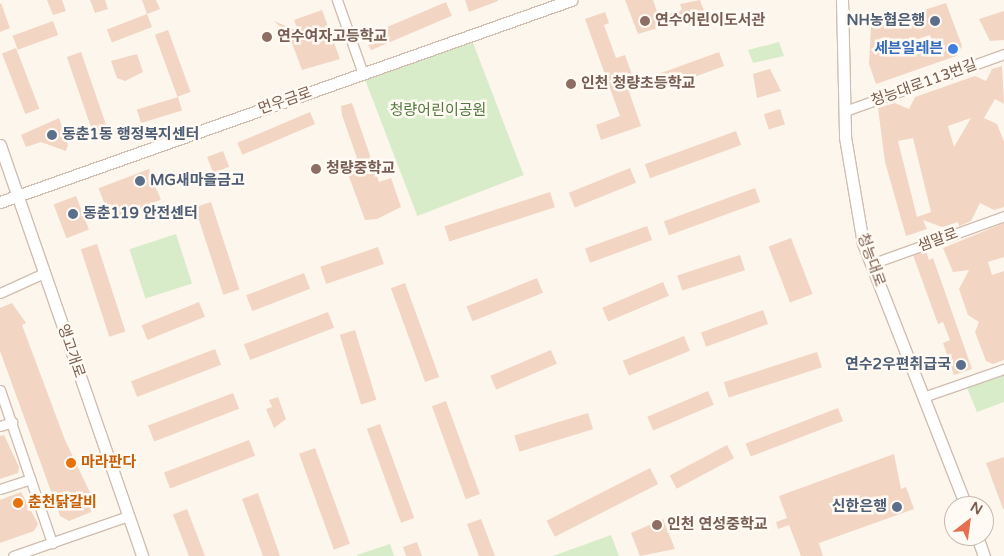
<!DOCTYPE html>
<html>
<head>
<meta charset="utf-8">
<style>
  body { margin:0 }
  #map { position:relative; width:1004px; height:556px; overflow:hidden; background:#fdf6ec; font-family:"Varela Round","Noto Sans KR",sans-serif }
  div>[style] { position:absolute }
  .green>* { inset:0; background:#d8ecc9; transform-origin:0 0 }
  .building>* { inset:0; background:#f3d5c3; transform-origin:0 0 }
  .roads { filter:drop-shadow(1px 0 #d1beb0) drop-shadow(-1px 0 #d1beb0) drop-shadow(0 1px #d1beb0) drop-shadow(0 -1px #d1beb0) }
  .street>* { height:9px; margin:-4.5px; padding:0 4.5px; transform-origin:4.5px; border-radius:4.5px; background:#fff }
  .secondary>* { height:11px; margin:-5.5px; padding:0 5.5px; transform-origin:5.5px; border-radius:5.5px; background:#fff }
  .dots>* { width:14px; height:14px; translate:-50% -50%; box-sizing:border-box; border:2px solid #fffaf3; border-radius:50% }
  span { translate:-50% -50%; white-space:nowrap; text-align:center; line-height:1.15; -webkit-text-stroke:5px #fffaf3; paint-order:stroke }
  .education-label { font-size:15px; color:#785e54; font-weight:700 }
  .left { translate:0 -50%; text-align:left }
  .service-label { font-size:15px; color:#4e5e75; font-weight:700 }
  .right { translate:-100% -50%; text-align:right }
  .shop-label { font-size:15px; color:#366cbe; font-weight:700 }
  .street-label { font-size:15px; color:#7a5c4d }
  .park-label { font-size:15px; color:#537a41 }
  .food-label { font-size:15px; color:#c56008; font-weight:700 }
  .north { position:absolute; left:944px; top:496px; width:50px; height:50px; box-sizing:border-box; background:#fffaf3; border:1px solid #cabbb1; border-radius:50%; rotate:30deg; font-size:14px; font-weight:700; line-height:20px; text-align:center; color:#7a5c4d }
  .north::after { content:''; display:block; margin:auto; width:18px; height:22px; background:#e76f51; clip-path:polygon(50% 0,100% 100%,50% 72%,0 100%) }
</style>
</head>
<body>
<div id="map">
  <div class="green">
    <div style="left:470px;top:35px;width:150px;height:114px;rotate:69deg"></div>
    <div style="clip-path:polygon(779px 42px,784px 56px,753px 63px,748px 50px)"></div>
    <div style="left:176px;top:234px;width:52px;height:49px;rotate:72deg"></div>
    <div style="clip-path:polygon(1004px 375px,1004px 402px,977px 412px,967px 388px)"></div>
    <div style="clip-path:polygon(611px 535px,619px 556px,553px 556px)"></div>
    <div style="clip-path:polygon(390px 544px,394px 556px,358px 556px,357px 555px)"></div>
  </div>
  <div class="building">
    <div style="clip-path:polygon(47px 0,62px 0,66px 11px,53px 15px)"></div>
    <div style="clip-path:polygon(90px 0,105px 0,108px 9px,95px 13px)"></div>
    <div style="clip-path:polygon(142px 0,156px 0,160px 9px,147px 14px)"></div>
    <div style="clip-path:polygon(465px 0,498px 0,498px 1px,469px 12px)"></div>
    <div style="clip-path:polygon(625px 0,653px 0,659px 17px,682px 10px,680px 4px,700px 0,705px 14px,638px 34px)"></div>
    <div style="left:446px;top:2px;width:15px;height:88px;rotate:67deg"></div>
    <div style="clip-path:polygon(1px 3px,10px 28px,0 32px,0 4px)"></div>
    <div style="clip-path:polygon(evenodd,946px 3px,962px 46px,956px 56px,876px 84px,869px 64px,871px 27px,946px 3px,930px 35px,935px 49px,915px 55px,911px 41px,930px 35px)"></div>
    <div style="clip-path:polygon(322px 10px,340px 59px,302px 70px,289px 35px,274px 21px,298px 31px,294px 20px)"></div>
    <div style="clip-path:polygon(1004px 11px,1004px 40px,990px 41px,979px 19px)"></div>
    <div style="clip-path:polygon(605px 12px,609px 23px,604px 25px,616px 58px,625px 55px,634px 80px,626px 83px,641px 126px,601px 140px,596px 125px,620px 116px,585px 19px)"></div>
    <div style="left:147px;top:14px;width:14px;height:43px;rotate:69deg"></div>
    <div style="left:53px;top:21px;width:15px;height:43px;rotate:70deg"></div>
    <div style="left:168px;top:30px;width:66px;height:14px;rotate:70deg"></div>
    <div style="left:16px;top:48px;width:65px;height:15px;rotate:69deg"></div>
    <div style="left:81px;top:52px;width:87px;height:15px;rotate:71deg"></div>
    <div style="left:719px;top:52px;width:15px;height:66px;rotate:70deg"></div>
    <div style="clip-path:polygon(137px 54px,143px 72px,125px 81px,117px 78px,111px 61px)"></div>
    <div style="clip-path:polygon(evenodd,1002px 66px,1004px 104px,995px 99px,984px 118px,997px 124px,1004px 142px,1004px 207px,994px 210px,980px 203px,971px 221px,959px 226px,958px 222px,942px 227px,923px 220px,927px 229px,906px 236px,885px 162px,878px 108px,895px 103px,909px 109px,915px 97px,975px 76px,986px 81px,992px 69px,1002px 66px,971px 118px,954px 147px,948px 126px,971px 118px,1002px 66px,913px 138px,931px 212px,917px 217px,898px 141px,913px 138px)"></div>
    <div style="clip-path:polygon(770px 69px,781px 91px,757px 98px,753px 74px)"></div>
    <div style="left:178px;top:97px;width:14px;height:43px;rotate:73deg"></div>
    <div style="clip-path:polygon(352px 103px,379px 182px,391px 178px,401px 207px,377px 219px,365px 220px,344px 163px,357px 158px,342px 115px,341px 106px)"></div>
    <div style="left:780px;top:109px;width:16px;height:17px;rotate:72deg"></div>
    <div style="left:310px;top:112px;width:13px;height:79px;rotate:67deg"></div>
    <div style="clip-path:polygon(59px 118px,68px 144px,66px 151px,41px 142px,26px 147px,21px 135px)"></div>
    <div style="left:736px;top:131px;width:15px;height:97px;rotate:70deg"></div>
    <div style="left:223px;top:151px;width:17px;height:17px;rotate:69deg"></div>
    <div style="left:630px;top:168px;width:16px;height:66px;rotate:68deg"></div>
    <div style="left:149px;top:169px;width:33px;height:54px;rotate:69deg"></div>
    <div style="left:755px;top:188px;width:15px;height:97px;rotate:70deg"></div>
    <div style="left:550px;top:192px;width:16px;height:111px;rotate:72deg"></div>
    <div style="left:76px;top:196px;width:36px;height:24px;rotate:69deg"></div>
    <div style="left:211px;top:202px;width:92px;height:17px;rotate:72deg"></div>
    <div style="clip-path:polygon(1004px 223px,1004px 257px,988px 262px,992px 275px,1004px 271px,1004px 360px,993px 364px,986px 361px,975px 332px,979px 322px,968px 315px,959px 289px,969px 270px,953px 272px,943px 248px)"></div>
    <div style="left:647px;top:226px;width:15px;height:66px;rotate:70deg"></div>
    <div style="left:791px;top:238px;width:60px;height:24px;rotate:69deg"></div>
    <div style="left:97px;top:244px;width:92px;height:17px;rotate:72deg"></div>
    <div style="left:378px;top:247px;width:18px;height:61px;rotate:71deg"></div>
    <div style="clip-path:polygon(926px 251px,929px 260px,933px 258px,972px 369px,954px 375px,943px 343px,950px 340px,943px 322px,938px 324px,913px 255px)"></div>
    <div style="left:740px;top:255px;width:16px;height:66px;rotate:72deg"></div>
    <div style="left:304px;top:273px;width:17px;height:62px;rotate:69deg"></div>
    <div style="left:537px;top:278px;width:16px;height:76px;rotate:68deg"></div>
    <div style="left:663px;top:282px;width:15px;height:66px;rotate:67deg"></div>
    <div style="left:405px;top:283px;width:100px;height:15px;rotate:70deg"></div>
    <div style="left:199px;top:302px;width:16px;height:62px;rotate:68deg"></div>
    <div style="clip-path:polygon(12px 303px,26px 323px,22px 325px,65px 440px,95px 503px,91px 512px,69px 521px,60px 516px,0 351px,0 308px)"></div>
    <div style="left:763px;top:310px;width:15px;height:66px;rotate:70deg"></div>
    <div style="left:328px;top:312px;width:17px;height:90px;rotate:69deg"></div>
    <div style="left:355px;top:330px;width:73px;height:16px;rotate:73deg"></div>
    <div style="left:684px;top:336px;width:16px;height:66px;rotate:68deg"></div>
    <div style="left:215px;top:349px;width:17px;height:90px;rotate:69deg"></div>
    <div style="left:551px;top:350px;width:15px;height:66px;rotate:67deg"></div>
    <div style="left:817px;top:352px;width:16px;height:98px;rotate:72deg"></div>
    <div style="left:708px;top:391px;width:15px;height:66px;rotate:67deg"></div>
    <div style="left:233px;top:393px;width:17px;height:91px;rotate:69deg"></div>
    <div style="clip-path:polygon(278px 397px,286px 419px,274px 428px,266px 409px,272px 407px,269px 400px)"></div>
    <div style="left:446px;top:401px;width:99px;height:15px;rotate:70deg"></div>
    <div style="left:838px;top:408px;width:14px;height:99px;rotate:69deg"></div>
    <div style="left:588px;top:413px;width:17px;height:77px;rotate:73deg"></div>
    <div style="left:380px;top:424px;width:100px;height:14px;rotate:70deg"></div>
    <div style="clip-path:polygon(4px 435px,19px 467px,18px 473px,0 479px,0 436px)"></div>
    <div style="left:249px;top:440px;width:17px;height:91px;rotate:69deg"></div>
    <div style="left:727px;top:445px;width:15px;height:65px;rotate:62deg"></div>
    <div style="left:315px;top:448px;width:102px;height:17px;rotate:70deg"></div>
    <div style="clip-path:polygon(894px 454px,901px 489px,906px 487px,914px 509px,819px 543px,823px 556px,801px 556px,789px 525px,778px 529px,776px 522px,787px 518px,779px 496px)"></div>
    <div style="clip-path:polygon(1004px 457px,1004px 509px,1003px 509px,986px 463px)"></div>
    <div style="left:650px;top:468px;width:18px;height:116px;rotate:63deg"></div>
    <div style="clip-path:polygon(21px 492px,38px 524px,34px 531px,0 543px,0 500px)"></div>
    <div style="clip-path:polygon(258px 493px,280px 556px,263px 556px,242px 499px)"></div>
    <div style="left:187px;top:509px;width:50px;height:15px;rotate:69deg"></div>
    <div style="clip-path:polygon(481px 519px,495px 556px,479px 556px,467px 524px)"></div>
    <div style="clip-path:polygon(663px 519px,675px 549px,640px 556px,631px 533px)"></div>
    <div style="clip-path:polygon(417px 542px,422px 556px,406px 556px,403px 547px)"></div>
  </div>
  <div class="roads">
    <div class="street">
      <div style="left:337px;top:0;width:78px;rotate:70.6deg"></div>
      <div style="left:845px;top:111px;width:169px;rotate:-19.7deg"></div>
      <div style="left:871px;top:264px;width:141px;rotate:-19.8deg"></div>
      <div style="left:0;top:293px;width:48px;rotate:-24.4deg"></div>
      <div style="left:0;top:390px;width:162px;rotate:71.2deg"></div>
      <div style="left:926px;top:396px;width:83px;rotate:-19.1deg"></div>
      <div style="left:0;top:426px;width:13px;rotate:-18deg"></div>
      <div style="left:0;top:489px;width:32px;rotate:-18deg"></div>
      <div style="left:13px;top:556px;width:122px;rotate:-19.2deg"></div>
    </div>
    <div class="secondary">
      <div style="left:842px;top:0;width:137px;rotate:88.7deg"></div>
      <div style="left:845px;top:137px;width:108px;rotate:80.4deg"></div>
      <div style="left:863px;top:243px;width:282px;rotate:68.6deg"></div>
      <div style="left:0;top:145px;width:435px;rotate:70.9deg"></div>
      <div style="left:0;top:202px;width:606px;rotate:-19.48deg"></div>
      <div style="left:977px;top:536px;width:21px;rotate:71deg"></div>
    </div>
  </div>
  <div class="dots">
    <div style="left:645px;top:21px;background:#8d6e63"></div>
    <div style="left:935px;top:21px;background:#5c6f8a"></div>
    <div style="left:267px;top:37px;background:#8d6e63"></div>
    <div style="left:953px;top:49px;background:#3f7fe0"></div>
    <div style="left:571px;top:84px;background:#8d6e63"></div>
    <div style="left:52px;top:135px;background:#5c6f8a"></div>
    <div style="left:316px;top:169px;background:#8d6e63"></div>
    <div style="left:140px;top:181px;background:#5c6f8a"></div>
    <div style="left:73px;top:214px;background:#5c6f8a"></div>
    <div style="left:961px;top:365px;background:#5c6f8a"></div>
    <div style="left:71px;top:463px;background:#e8710a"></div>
    <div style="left:18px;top:503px;background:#e8710a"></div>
    <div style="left:897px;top:507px;background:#5c6f8a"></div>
    <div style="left:657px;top:525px;background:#8d6e63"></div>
  </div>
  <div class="education-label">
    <span class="left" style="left:655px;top:21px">연수어린이도서관</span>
    <span class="left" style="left:277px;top:37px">연수여자고등학교</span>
    <span class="left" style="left:581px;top:84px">인천 청량초등학교</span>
    <span class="left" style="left:326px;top:169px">청량중학교</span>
    <span class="left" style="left:667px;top:525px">인천 연성중학교</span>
  </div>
  <div class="service-label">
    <span class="right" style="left:925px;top:21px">NH농협은행</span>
    <span class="left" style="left:62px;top:135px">동춘1동 행정복지센터</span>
    <span class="left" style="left:150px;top:181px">MG새마을금고</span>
    <span class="left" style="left:83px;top:214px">동춘119 안전센터</span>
    <span class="right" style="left:951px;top:365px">연수2우편취급국</span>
    <span class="right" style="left:887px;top:507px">신한은행</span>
  </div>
  <div class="shop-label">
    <span class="right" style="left:943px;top:49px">세븐일레븐</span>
  </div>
  <div class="street-label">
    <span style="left:924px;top:83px;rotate:-20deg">청능대로113번길</span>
    <span style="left:285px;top:101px;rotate:-19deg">먼우금로</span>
    <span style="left:938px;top:240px;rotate:-20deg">샘말로</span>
    <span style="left:871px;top:260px;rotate:70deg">청능대로</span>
    <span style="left:71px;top:351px;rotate:71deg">앵고개로</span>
  </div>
  <div class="park-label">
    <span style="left:438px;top:111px">청량어린이공원</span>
  </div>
  <div class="food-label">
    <span class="left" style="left:81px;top:463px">마라판다</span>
    <span class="left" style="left:28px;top:503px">춘천닭갈비</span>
  </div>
  <div class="north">N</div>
</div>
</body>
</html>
